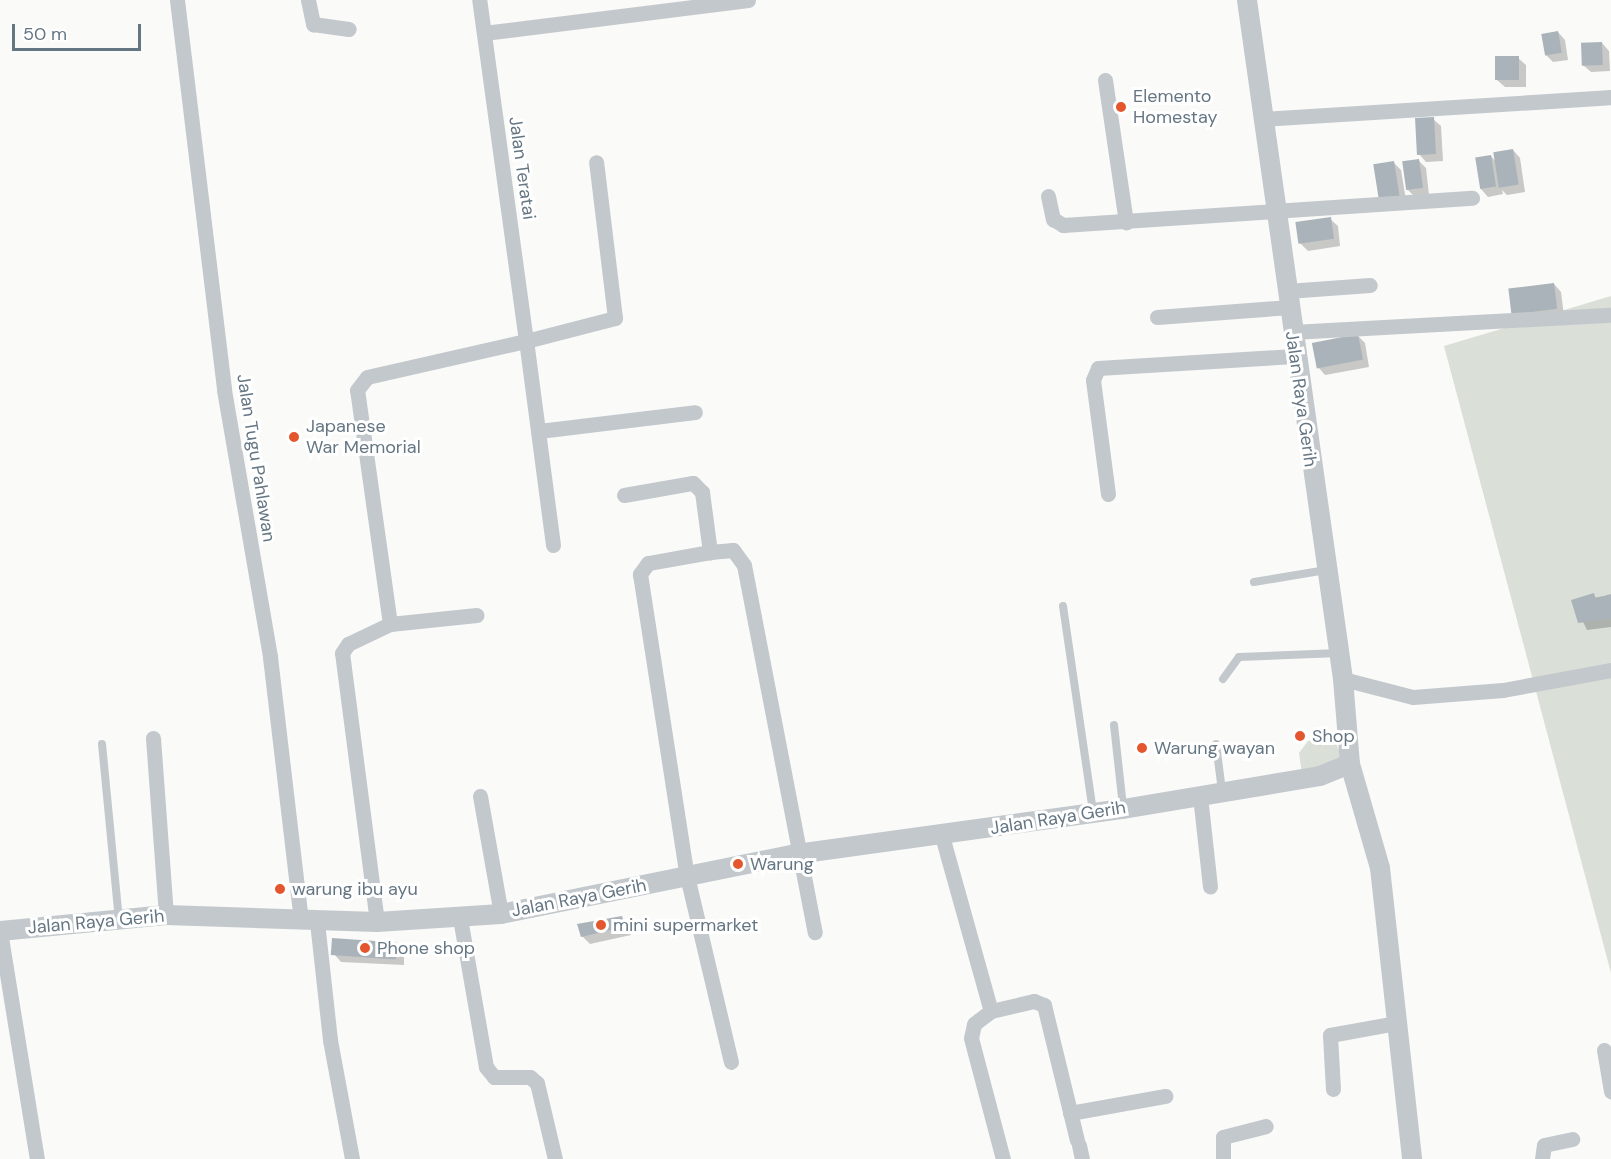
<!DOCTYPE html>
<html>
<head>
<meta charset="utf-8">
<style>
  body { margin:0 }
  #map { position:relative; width:1611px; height:1159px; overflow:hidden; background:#fafaf8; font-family:"DM Sans",sans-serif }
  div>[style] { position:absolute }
  .green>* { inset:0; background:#dadfd7 }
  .shadow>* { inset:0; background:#0003 }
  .building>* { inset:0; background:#aab3b9; transform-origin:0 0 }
  .service>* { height:8px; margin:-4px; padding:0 4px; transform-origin:4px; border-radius:4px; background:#c3c8cc }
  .minor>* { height:15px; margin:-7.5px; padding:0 7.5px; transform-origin:7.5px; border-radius:7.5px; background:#c3c8cc }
  .tertiary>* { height:20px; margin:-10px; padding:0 10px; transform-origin:10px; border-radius:10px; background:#c3c8cc }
  .dots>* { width:16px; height:16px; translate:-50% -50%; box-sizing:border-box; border:3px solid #fff; border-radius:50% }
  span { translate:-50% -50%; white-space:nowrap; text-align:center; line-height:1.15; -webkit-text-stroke:6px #fff; paint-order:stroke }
  .poi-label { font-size:18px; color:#657683 }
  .left { translate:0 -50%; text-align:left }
  .street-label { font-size:18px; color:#657683 }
  .scale { position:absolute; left:12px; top:24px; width:129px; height:27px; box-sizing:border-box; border:3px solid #657683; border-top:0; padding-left:8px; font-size:18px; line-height:21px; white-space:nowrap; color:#657683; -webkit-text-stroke:4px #fff; paint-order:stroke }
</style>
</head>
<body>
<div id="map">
  <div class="green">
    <div style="clip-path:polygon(1611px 296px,1611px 973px,1444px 346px)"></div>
    <div style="clip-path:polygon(1323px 738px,1336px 744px,1343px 757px,1302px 774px,1299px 753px,1308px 741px)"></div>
  </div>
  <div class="shadow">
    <div style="clip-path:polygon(1558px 32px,1565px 40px,1568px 60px,1553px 62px,1546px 55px)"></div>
    <div style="clip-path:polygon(1602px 43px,1609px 51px,1610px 71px,1591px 72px,1583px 65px)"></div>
    <div style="clip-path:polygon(1518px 58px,1526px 65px,1526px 87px,1505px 87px,1497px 80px)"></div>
    <div style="clip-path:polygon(1433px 119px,1441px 126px,1443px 161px,1426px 162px,1419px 154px)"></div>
    <div style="clip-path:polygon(1513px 150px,1520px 158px,1525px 192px,1507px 195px,1502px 190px,1503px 194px,1488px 197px,1481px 189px,1491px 156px,1496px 162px)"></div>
    <div style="clip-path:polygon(1419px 161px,1426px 168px,1429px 195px,1415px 197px,1407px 189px)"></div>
    <div style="clip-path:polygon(1393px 162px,1401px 170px,1407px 206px,1381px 202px)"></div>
    <div style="clip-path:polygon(1330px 219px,1338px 226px,1340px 246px,1308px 251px,1300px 243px)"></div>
    <div style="clip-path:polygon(1554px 284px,1561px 292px,1564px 316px,1520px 320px)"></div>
    <div style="clip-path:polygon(1358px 336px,1365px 343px,1369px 367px,1325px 375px,1318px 367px)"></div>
    <div style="clip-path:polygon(1611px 595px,1611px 627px,1587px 630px,1573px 601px)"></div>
    <div style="clip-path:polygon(622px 917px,631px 935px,590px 944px,582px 936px)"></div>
    <div style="clip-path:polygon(396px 943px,404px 951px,404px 965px,341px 962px,334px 954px)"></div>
  </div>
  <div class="building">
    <div style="left:1558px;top:31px;width:22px;height:17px;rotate:80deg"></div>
    <div style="left:1602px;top:42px;width:23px;height:21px;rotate:88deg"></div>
    <div style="left:1519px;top:56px;width:24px;height:24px;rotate:90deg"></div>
    <div style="left:1434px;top:117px;width:37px;height:19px;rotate:87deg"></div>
    <div style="left:1513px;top:149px;width:36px;height:20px;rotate:81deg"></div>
    <div style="left:1491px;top:155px;width:32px;height:16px;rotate:81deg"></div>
    <div style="left:1419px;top:159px;width:29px;height:17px;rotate:82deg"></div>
    <div style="left:1394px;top:161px;width:38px;height:21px;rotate:81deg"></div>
    <div style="left:1331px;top:217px;width:22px;height:36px;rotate:82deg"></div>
    <div style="left:1554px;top:283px;width:26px;height:46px;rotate:83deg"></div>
    <div style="left:1358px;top:334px;width:26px;height:47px;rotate:79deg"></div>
    <div style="clip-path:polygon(1594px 593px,1598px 607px,1597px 598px,1611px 594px,1611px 619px,1578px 623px,1571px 600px)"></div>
    <div style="clip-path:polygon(622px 916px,624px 927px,581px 937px,577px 924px)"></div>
    <div style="left:332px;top:938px;width:65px;height:17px;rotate:4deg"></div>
  </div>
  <div class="service">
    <div style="left:1254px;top:582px;width:73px;rotate:-9.5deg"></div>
    <div style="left:1063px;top:606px;width:208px;rotate:81.7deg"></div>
    <div style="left:1223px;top:679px;width:27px;rotate:-54deg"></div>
    <div style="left:1239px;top:657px;width:100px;rotate:-2.3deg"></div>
    <div style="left:1114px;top:725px;width:82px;rotate:83.7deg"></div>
    <div style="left:102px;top:744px;width:176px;rotate:84.5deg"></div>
    <div style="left:1216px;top:744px;width:47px;rotate:82.7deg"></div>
  </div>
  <div class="minor">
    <div style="left:177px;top:0;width:393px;rotate:83.1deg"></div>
    <div style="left:224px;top:390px;width:271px;rotate:80.2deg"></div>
    <div style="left:270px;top:657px;width:266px;rotate:83.3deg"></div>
    <div style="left:308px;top:0;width:25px;rotate:78deg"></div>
    <div style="left:313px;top:24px;width:36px;rotate:8deg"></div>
    <div style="left:484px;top:33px;width:266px;rotate:-7.1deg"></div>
    <div style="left:1105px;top:80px;width:144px;rotate:81.6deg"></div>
    <div style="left:1263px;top:119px;width:349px;rotate:-3.6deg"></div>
    <div style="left:1048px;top:196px;width:24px;rotate:78deg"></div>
    <div style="left:1053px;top:219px;width:12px;rotate:31deg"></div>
    <div style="left:1063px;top:225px;width:410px;rotate:-3.8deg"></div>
    <div style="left:1287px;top:291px;width:83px;rotate:-4.1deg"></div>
    <div style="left:1157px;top:317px;width:132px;rotate:-4.3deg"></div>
    <div style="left:1292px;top:332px;width:319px;rotate:-3.1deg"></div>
    <div style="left:539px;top:431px;width:157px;rotate:-6.9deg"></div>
    <div style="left:1108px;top:494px;width:115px;rotate:-97.5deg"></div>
    <div style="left:1093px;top:380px;width:13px;rotate:-67deg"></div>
    <div style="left:1098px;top:368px;width:197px;rotate:-3.5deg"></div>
    <div style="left:624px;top:495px;width:70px;rotate:-9.9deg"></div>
    <div style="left:693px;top:483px;width:13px;rotate:45deg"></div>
    <div style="left:702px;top:492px;width:61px;rotate:82.4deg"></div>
    <div style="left:710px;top:552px;width:63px;rotate:169.9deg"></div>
    <div style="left:648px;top:563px;width:14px;rotate:126deg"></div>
    <div style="left:640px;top:574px;width:306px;rotate:81.2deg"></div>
    <div style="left:687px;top:876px;width:191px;rotate:76.7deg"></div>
    <div style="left:553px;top:545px;width:206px;rotate:-97.5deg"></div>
    <div style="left:526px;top:341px;width:92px;rotate:-14.5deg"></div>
    <div style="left:615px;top:318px;width:157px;rotate:-96.9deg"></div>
    <div style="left:710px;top:552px;width:23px;rotate:-5deg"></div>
    <div style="left:733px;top:550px;width:19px;rotate:54deg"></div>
    <div style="left:744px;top:565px;width:374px;rotate:79.1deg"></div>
    <div style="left:390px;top:624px;width:87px;rotate:-5.9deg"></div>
    <div style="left:1343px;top:679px;width:72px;rotate:14.4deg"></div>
    <div style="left:1413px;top:697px;width:90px;rotate:-4.4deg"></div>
    <div style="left:1503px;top:690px;width:110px;rotate:-10.5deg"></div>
    <div style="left:153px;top:738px;width:177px;rotate:85.8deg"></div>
    <div style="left:480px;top:796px;width:120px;rotate:79.9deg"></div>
    <div style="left:1200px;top:796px;width:91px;rotate:83.7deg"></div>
    <div style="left:942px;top:836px;width:182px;rotate:74.4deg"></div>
    <div style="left:991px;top:1011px;width:44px;rotate:-13.1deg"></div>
    <div style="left:1034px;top:1001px;width:11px;rotate:22deg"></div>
    <div style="left:1044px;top:1005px;width:139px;rotate:76.3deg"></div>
    <div style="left:460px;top:918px;width:151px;rotate:80.1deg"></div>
    <div style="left:486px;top:1067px;width:13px;rotate:51deg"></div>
    <div style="left:494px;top:1077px;width:36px"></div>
    <div style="left:530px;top:1077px;width:9px;rotate:41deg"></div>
    <div style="left:537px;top:1083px;width:78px;rotate:76.7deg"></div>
    <div style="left:317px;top:922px;width:119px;rotate:83.7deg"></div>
    <div style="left:330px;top:1040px;width:121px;rotate:79.5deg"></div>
    <div style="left:377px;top:922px;width:271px;rotate:-97.4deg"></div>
    <div style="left:342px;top:653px;width:11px;rotate:-56deg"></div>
    <div style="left:348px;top:644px;width:47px;rotate:-25.5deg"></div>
    <div style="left:390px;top:624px;width:236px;rotate:-98deg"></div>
    <div style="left:357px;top:390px;width:16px;rotate:-52deg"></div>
    <div style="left:367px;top:377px;width:163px;rotate:-12.8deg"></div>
    <div style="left:526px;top:341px;width:344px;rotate:-97.8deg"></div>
    <div style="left:0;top:931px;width:231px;rotate:80.8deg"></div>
    <div style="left:991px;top:1011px;width:21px;rotate:143deg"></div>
    <div style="left:974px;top:1024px;width:14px;rotate:102deg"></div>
    <div style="left:971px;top:1038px;width:125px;rotate:75.2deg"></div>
    <div style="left:1604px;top:1050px;width:42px;rotate:80.3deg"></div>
    <div style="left:1333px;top:1089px;width:54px;rotate:-93.2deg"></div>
    <div style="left:1330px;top:1035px;width:68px;rotate:-10.2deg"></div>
    <div style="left:1070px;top:1113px;width:97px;rotate:-10.1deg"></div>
    <div style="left:1079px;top:1145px;width:14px;rotate:78deg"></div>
    <div style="left:1223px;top:1159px;width:22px;rotate:-90deg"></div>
    <div style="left:1223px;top:1137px;width:44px;rotate:-14.3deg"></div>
    <div style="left:1542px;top:1159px;width:14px;rotate:-82deg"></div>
    <div style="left:1544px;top:1145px;width:29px;rotate:-12deg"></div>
  </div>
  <div class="tertiary">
    <div style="left:1350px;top:764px;width:108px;rotate:73.9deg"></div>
    <div style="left:1380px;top:868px;width:293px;rotate:83.7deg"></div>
    <div style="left:0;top:931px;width:167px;rotate:-5.5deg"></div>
    <div style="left:166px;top:915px;width:211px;rotate:1.9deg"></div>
    <div style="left:377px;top:922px;width:124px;rotate:-3.7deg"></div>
    <div style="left:501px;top:914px;width:302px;rotate:-11.5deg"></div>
    <div style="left:797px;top:854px;width:329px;rotate:-7.9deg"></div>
    <div style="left:1123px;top:809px;width:200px;rotate:-9.5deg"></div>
    <div style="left:1320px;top:776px;width:32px;rotate:-22deg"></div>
    <div style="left:1350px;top:764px;width:85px;rotate:-94.7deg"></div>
    <div style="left:1343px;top:679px;width:686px;rotate:-98.05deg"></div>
  </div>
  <div class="dots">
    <div style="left:1121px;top:107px;background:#e4572e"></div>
    <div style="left:294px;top:437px;background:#e4572e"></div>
    <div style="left:1300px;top:736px;background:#e4572e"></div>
    <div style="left:1142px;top:748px;background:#e4572e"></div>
    <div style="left:738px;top:864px;background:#e4572e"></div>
    <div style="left:280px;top:889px;background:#e4572e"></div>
    <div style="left:601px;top:925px;background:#e4572e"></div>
    <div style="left:365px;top:948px;background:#e4572e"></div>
  </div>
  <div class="poi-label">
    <span class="left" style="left:1133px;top:107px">Elemento<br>Homestay</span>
    <span class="left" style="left:306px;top:437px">Japanese<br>War Memorial</span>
    <span class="left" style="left:1312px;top:736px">Shop</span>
    <span class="left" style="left:1154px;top:748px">Warung wayan</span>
    <span class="left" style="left:750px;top:864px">Warung</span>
    <span class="left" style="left:292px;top:889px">warung ibu ayu</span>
    <span class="left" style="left:613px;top:925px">mini supermarket</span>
    <span class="left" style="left:377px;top:948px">Phone shop</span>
  </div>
  <div class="street-label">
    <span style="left:522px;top:168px;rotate:82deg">Jalan Teratai</span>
    <span style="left:1301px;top:399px;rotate:82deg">Jalan Raya Gerih</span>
    <span style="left:256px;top:458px;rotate:81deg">Jalan Tugu Pahlawan</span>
    <span style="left:1058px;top:818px;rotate:-9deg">Jalan Raya Gerih</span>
    <span style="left:579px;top:898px;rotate:-11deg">Jalan Raya Gerih</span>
    <span style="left:96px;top:922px;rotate:-5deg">Jalan Raya Gerih</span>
  </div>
  <div class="scale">50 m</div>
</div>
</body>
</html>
